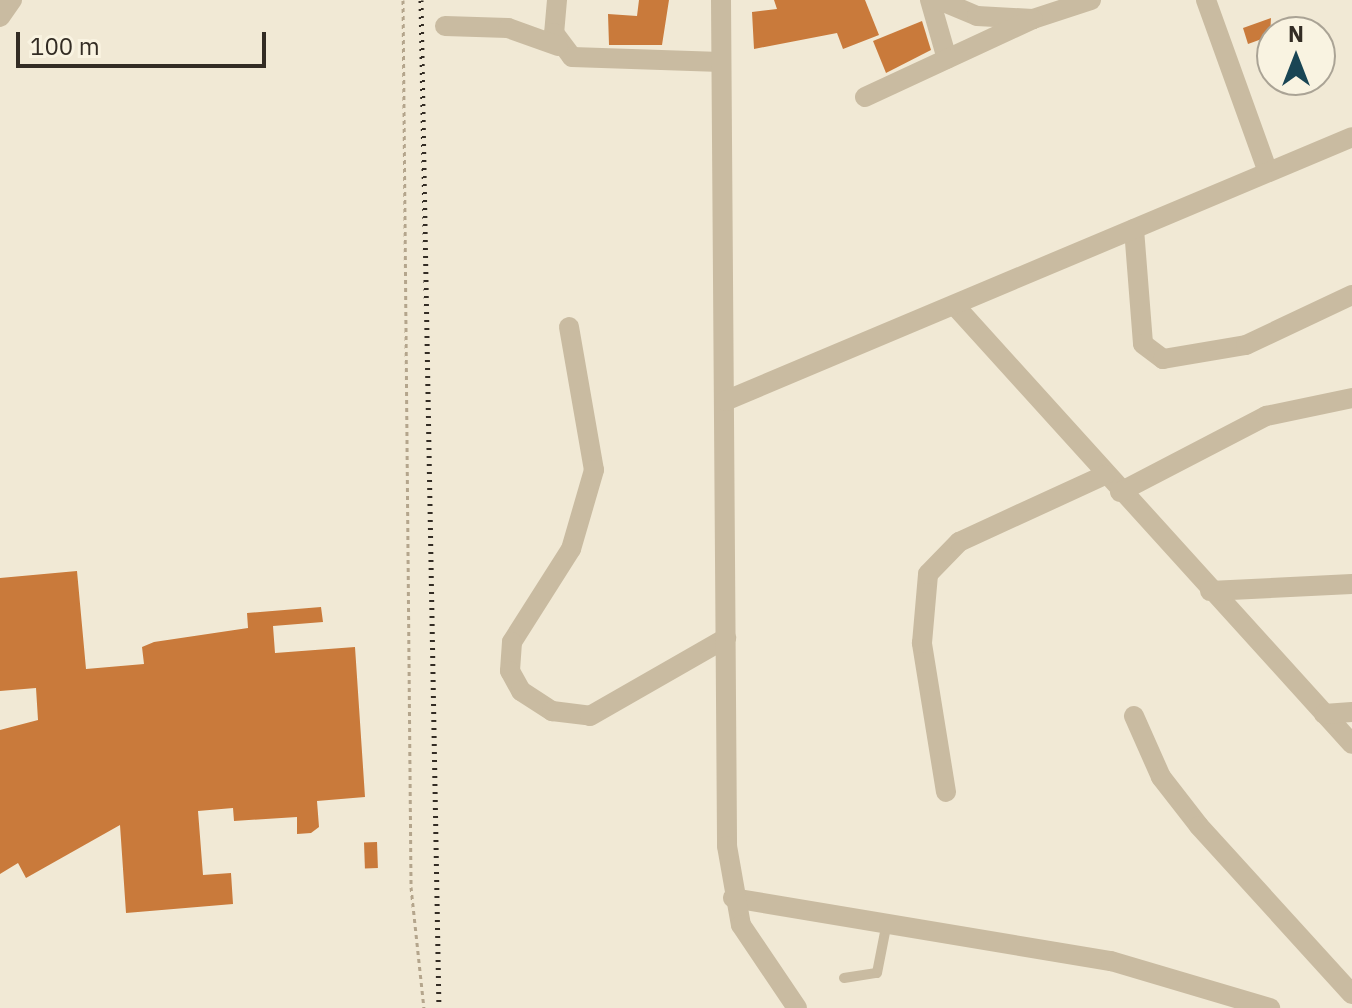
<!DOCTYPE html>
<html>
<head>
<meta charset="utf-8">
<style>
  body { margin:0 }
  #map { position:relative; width:1352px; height:1008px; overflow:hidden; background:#f1e9d5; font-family:"IBM Plex Sans",sans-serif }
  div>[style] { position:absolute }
  .building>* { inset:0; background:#c97a3b; transform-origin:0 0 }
  .path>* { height:3px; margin-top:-1.5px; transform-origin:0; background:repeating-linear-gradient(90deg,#b4a58c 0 4px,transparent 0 8px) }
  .service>* { height:10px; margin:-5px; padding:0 5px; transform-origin:5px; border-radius:5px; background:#c9bba1 }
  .minor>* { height:20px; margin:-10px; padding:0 10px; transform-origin:10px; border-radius:10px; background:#c9bba1 }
  .tertiary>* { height:20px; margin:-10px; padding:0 10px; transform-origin:10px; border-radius:10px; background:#c9bba1 }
  .rail>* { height:5px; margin-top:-2.5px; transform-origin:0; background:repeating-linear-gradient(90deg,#332c24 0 2px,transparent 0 8px) }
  span { translate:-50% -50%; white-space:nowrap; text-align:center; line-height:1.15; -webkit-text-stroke:8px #f9f3e1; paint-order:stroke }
  .north { position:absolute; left:1256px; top:16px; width:80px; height:80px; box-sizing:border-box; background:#f9f3e1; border:2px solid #aaa395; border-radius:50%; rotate:0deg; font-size:22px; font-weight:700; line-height:32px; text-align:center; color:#332c24 }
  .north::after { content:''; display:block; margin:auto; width:28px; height:36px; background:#194554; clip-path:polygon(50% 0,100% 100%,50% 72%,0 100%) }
  .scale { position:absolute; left:16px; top:32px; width:250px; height:36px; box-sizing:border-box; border:4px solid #332c24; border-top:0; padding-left:10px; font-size:24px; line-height:28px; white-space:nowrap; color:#332c24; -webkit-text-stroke:6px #f9f3e1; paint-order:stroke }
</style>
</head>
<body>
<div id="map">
  <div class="building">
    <div style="clip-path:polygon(639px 0,669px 0,662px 45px,609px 45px,608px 14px,637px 16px)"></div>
    <div style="clip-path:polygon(774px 0,865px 0,879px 35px,843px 49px,837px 33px,754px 49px,752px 12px,777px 9px)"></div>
    <div style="clip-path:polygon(1271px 18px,1270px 36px,1248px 44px,1243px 28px)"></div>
    <div style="clip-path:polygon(922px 21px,931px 50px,886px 73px,873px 41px)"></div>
    <div style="clip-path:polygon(77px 571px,86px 669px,144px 664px,142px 647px,154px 642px,248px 628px,247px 613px,321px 607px,323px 622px,273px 626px,275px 653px,355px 647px,365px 797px,317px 801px,319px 827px,311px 833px,297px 834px,297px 817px,234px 821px,233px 808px,198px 811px,203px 875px,231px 873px,233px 904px,126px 913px,120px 825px,26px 878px,18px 863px,0 874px,0 730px,38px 720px,36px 688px,0 691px,0 578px)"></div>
    <div style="left:377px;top:842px;width:26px;height:13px;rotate:88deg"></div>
  </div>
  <div class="path">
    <div style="left:403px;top:0;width:887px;rotate:89.48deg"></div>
    <div style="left:411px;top:887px;width:122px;rotate:83.9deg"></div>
  </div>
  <div class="service">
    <div style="left:844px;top:978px;width:33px;rotate:-9deg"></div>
    <div style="left:877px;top:973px;width:52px;rotate:-78.9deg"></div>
  </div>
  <div class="minor">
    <div style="left:557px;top:0;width:33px;rotate:95deg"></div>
    <div style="left:554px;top:33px;width:30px;rotate:53deg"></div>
    <div style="left:572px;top:57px;width:149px;rotate:1.9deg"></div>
    <div style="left:930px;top:0;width:61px;rotate:73.9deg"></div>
    <div style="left:939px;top:0;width:41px;rotate:22.8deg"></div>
    <div style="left:977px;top:16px;width:56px;rotate:3.1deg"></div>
    <div style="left:1033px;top:19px;width:61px;rotate:-18.1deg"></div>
    <div style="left:1206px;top:0;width:180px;rotate:70.2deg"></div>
    <div style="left:445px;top:26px;width:63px;rotate:1.8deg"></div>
    <div style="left:508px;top:28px;width:53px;rotate:19.8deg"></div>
    <div style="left:865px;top:97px;width:185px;rotate:-24.9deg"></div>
    <div style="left:1134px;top:229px;width:115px;rotate:85.5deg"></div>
    <div style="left:1143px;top:344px;width:25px;rotate:37deg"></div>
    <div style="left:1163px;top:359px;width:84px;rotate:-9.6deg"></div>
    <div style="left:1246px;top:345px;width:117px;rotate:-25.3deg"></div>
    <div style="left:957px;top:308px;width:588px;rotate:47.82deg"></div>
    <div style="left:569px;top:327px;width:145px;rotate:80.1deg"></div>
    <div style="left:594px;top:470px;width:82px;rotate:106.2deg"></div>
    <div style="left:571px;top:549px;width:110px;rotate:122.4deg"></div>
    <div style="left:512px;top:642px;width:29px;rotate:94deg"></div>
    <div style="left:510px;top:671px;width:23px;rotate:61deg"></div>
    <div style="left:521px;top:691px;width:37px;rotate:33deg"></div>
    <div style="left:552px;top:711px;width:38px;rotate:7deg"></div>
    <div style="left:590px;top:716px;width:157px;rotate:-29.8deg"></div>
    <div style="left:1120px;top:492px;width:165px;rotate:-27.5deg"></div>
    <div style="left:1266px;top:416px;width:88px;rotate:-11.8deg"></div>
    <div style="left:1210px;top:591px;width:142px;rotate:-2.8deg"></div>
    <div style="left:1324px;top:714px;width:28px;rotate:-4deg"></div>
    <div style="left:1134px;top:716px;width:67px;rotate:66.1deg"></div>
    <div style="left:1161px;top:777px;width:62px;rotate:52.2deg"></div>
    <div style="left:1199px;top:826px;width:227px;rotate:47.7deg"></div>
    <div style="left:946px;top:792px;width:151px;rotate:-99.2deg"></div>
    <div style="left:922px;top:643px;width:69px;rotate:-85deg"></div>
    <div style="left:928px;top:574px;width:45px;rotate:-45.9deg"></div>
    <div style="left:959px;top:542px;width:161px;rotate:-24.7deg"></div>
    <div style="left:733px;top:898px;width:383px;rotate:9.5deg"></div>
    <div style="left:1111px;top:961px;width:166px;rotate:16.5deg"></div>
  </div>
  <div class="tertiary">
    <div style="left:721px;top:0;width:846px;rotate:89.59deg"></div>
    <div style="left:727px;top:846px;width:80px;rotate:80deg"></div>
    <div style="left:741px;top:925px;width:100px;rotate:56deg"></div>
    <div style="left:0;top:17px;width:21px;rotate:-55deg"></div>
    <div style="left:725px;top:401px;width:680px;rotate:-22.83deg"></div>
  </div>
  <div class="rail">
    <div style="left:421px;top:0;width:1008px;rotate:88.98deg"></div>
  </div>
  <div class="north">N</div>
  <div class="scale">100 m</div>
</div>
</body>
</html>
